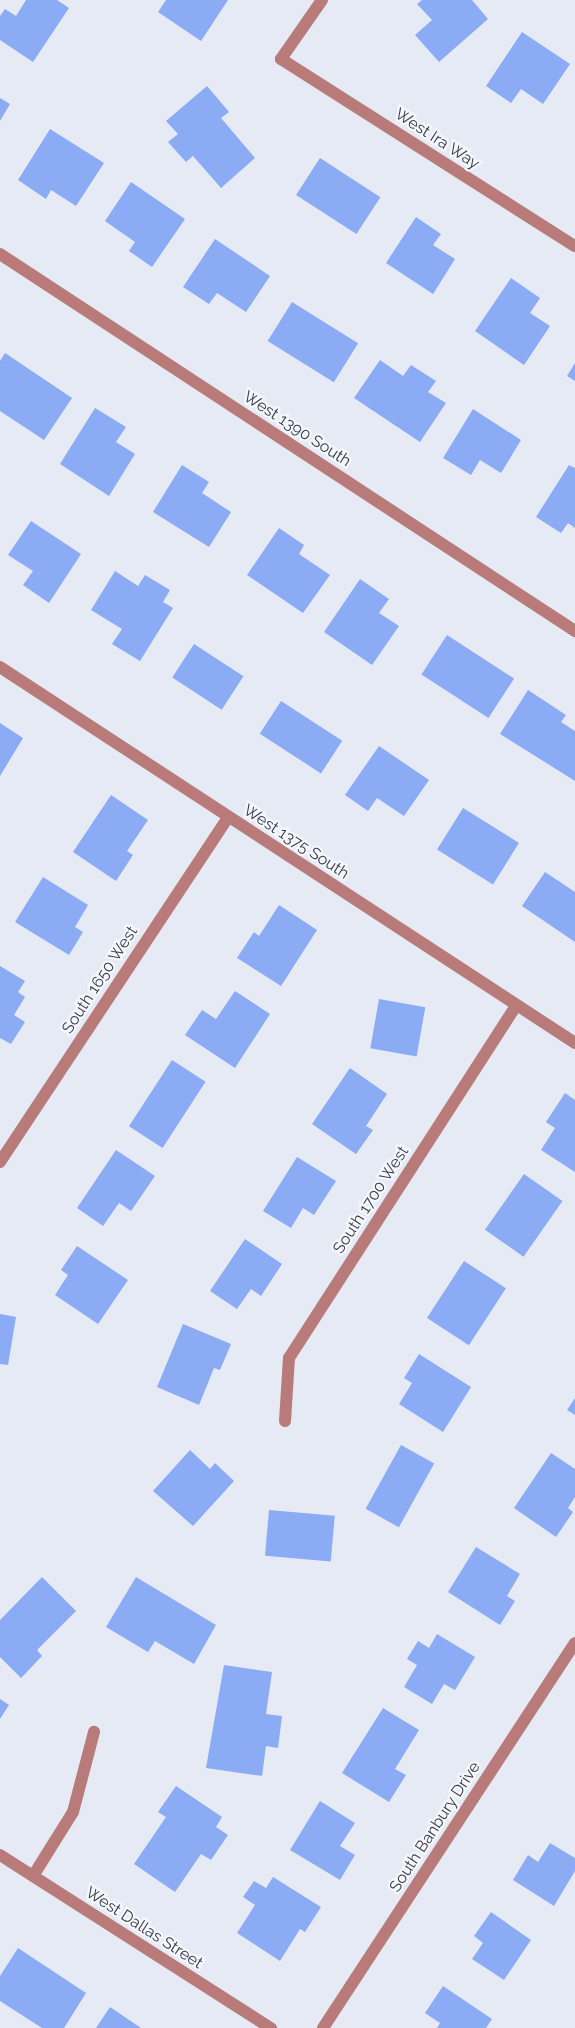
<!DOCTYPE html>
<html>
<head>
<meta charset="utf-8">
<style>
  body { margin:0 }
  #map { position:relative; width:575px; height:2028px; overflow:hidden; background:#e5eaf5; font-family:Raleway,sans-serif }
  div>[style] { position:absolute }
  .building>* { inset:0; background:#8cabf5; transform-origin:0 0 }
  .street>* { height:12px; margin:-6px; padding:0 6px; transform-origin:6px; border-radius:6px; background:#b97a7a }
  span { translate:-50% -50%; white-space:nowrap; text-align:center; line-height:1.15; -webkit-text-stroke:4.5px #f4f7fe; paint-order:stroke }
  .street-label { font-size:16px; color:#393b3f }
</style>
</head>
<body>
<div id="map">
  <div class="building">
    <div style="clip-path:polygon(26px 0,57px 0,69px 8px,33px 62px,0 40px,0 16px,5px 9px,16px 16px)"></div>
    <div style="clip-path:polygon(166px 0,228px 0,201px 41px,158px 12px)"></div>
    <div style="clip-path:polygon(422px 0,472px 0,488px 19px,439px 62px,415px 35px,432px 20px,417px 4px)"></div>
    <div style="clip-path:polygon(522px 32px,570px 64px,543px 104px,521px 89px,511px 103px,486px 86px)"></div>
    <div style="clip-path:polygon(207px 86px,229px 112px,221px 118px,255px 158px,221px 188px,193px 156px,186px 162px,168px 142px,178px 134px,166px 121px)"></div>
    <div style="clip-path:polygon(0 98px,10px 104px,0 121px)"></div>
    <div style="clip-path:polygon(50px 129px,104px 163px,76px 206px,51px 190px,46px 199px,18px 180px)"></div>
    <div style="left:320px;top:158px;width:72px;height:44px;rotate:33deg"></div>
    <div style="clip-path:polygon(131px 182px,185px 219px,152px 267px,129px 251px,135px 242px,105px 221px)"></div>
    <div style="clip-path:polygon(416px 217px,441px 234px,433px 245px,455px 259px,433px 294px,386px 263px)"></div>
    <div style="clip-path:polygon(215px 239px,270px 276px,246px 312px,217px 293px,209px 304px,183px 287px)"></div>
    <div style="clip-path:polygon(511px 278px,540px 298px,530px 313px,550px 326px,524px 365px,475px 331px)"></div>
    <div style="left:292px;top:302px;width:78px;height:46px;rotate:32deg"></div>
    <div style="clip-path:polygon(5px 353px,72px 398px,44px 440px,0 411px,0 361px)"></div>
    <div style="clip-path:polygon(380px 360px,403px 376px,411px 365px,436px 381px,428px 392px,446px 403px,420px 442px,354px 398px)"></div>
    <div style="clip-path:polygon(575px 363px,575px 381px,567px 376px)"></div>
    <div style="clip-path:polygon(95px 408px,126px 427px,116px 442px,135px 454px,109px 496px,60px 464px)"></div>
    <div style="clip-path:polygon(473px 409px,521px 440px,501px 473px,480px 460px,471px 475px,443px 458px)"></div>
    <div style="clip-path:polygon(182px 465px,209px 482px,202px 493px,231px 512px,209px 547px,153px 512px)"></div>
    <div style="clip-path:polygon(569px 465px,575px 468px,575px 528px,568px 523px,561px 533px,536px 517px)"></div>
    <div style="clip-path:polygon(31px 521px,81px 554px,49px 603px,23px 585px,33px 571px,8px 555px)"></div>
    <div style="clip-path:polygon(279px 528px,304px 545px,299px 554px,330px 575px,303px 613px,247px 575px)"></div>
    <div style="clip-path:polygon(115px 571px,138px 586px,145px 575px,170px 590px,163px 602px,173px 608px,140px 661px,112px 644px,122px 629px,91px 610px)"></div>
    <div style="clip-path:polygon(360px 579px,389px 599px,379px 613px,399px 626px,372px 665px,324px 632px)"></div>
    <div style="left:447px;top:635px;width:80px;height:47px;rotate:33deg"></div>
    <div style="left:194px;top:644px;width:59px;height:40px;rotate:33deg"></div>
    <div style="clip-path:polygon(528px 690px,566px 715px,561px 722px,575px 731px,575px 781px,500px 734px)"></div>
    <div style="left:281px;top:701px;width:73px;height:39px;rotate:33deg"></div>
    <div style="clip-path:polygon(0 723px,23px 738px,0 776px)"></div>
    <div style="clip-path:polygon(379px 746px,429px 780px,404px 816px,377px 798px,368px 811px,345px 795px)"></div>
    <div style="clip-path:polygon(111px 795px,148px 820px,127px 851px,133px 855px,116px 881px,73px 852px)"></div>
    <div style="left:463px;top:808px;width:66px;height:49px;rotate:32deg"></div>
    <div style="clip-path:polygon(545px 872px,575px 892px,575px 942px,522px 906px)"></div>
    <div style="clip-path:polygon(43px 877px,88px 905px,75px 927px,83px 932px,69px 955px,15px 922px)"></div>
    <div style="clip-path:polygon(279px 905px,317px 930px,281px 986px,237px 958px,254px 932px,259px 936px)"></div>
    <div style="clip-path:polygon(0 966px,25px 981px,18px 992px,25px 997px,14px 1015px,25px 1022px,11px 1044px,0 1038px)"></div>
    <div style="clip-path:polygon(235px 991px,270px 1014px,235px 1068px,185px 1035px,202px 1010px,216px 1019px)"></div>
    <div style="left:379px;top:999px;width:47px;height:50px;rotate:10deg"></div>
    <div style="left:172px;top:1060px;width:40px;height:79px;rotate:33deg"></div>
    <div style="clip-path:polygon(350px 1068px,387px 1094px,366px 1126px,373px 1130px,356px 1154px,312px 1124px)"></div>
    <div style="clip-path:polygon(565px 1093px,575px 1100px,575px 1172px,541px 1150px,555px 1128px,546px 1122px)"></div>
    <div style="clip-path:polygon(116px 1150px,155px 1176px,131px 1211px,119px 1203px,103px 1226px,77px 1208px)"></div>
    <div style="clip-path:polygon(297px 1157px,336px 1181px,314px 1215px,303px 1208px,291px 1228px,263px 1211px)"></div>
    <div style="left:524px;top:1174px;width:47px;height:68px;rotate:35deg"></div>
    <div style="clip-path:polygon(245px 1239px,282px 1264px,261px 1296px,251px 1289px,237px 1309px,210px 1291px)"></div>
    <div style="clip-path:polygon(77px 1246px,128px 1280px,98px 1324px,55px 1295px,68px 1275px,61px 1270px)"></div>
    <div style="left:464px;top:1261px;width:50px;height:68px;rotate:33deg"></div>
    <div style="clip-path:polygon(0 1314px,16px 1317px,8px 1365px,0 1364px)"></div>
    <div style="clip-path:polygon(183px 1324px,231px 1344px,220px 1370px,214px 1368px,199px 1405px,157px 1387px)"></div>
    <div style="clip-path:polygon(419px 1354px,471px 1387px,443px 1432px,399px 1404px,412px 1383px,404px 1378px)"></div>
    <div style="clip-path:polygon(575px 1398px,575px 1415px,567px 1410px)"></div>
    <div style="left:401px;top:1445px;width:38px;height:73px;rotate:29deg"></div>
    <div style="clip-path:polygon(190px 1450px,210px 1469px,215px 1463px,234px 1481px,193px 1526px,153px 1491px)"></div>
    <div style="clip-path:polygon(551px 1453px,575px 1469px,575px 1497px,568px 1508px,573px 1512px,556px 1537px,514px 1508px)"></div>
    <div style="left:269px;top:1510px;width:66px;height:46px;rotate:5deg"></div>
    <div style="clip-path:polygon(476px 1547px,520px 1574px,507px 1596px,515px 1601px,500px 1625px,448px 1592px)"></div>
    <div style="clip-path:polygon(42px 1577px,76px 1611px,37px 1650px,42px 1656px,21px 1678px,0 1657px,0 1620px)"></div>
    <div style="clip-path:polygon(136px 1577px,216px 1625px,194px 1664px,155px 1641px,148px 1652px,106px 1627px)"></div>
    <div style="clip-path:polygon(437px 1634px,475px 1657px,455px 1690px,444px 1684px,432px 1704px,404px 1687px,417px 1665px,407px 1659px,418px 1641px,429px 1648px)"></div>
    <div style="clip-path:polygon(224px 1665px,272px 1672px,266px 1714px,282px 1716px,278px 1748px,266px 1746px,262px 1776px,206px 1768px)"></div>
    <div style="clip-path:polygon(0 1699px,9px 1705px,0 1719px)"></div>
    <div style="clip-path:polygon(383px 1708px,419px 1730px,395px 1769px,406px 1775px,389px 1802px,342px 1773px)"></div>
    <div style="clip-path:polygon(176px 1786px,222px 1817px,216px 1827px,228px 1835px,211px 1860px,201px 1854px,175px 1892px,134px 1864px,166px 1817px,158px 1812px)"></div>
    <div style="clip-path:polygon(320px 1801px,355px 1823px,340px 1846px,355px 1855px,340px 1880px,290px 1850px)"></div>
    <div style="clip-path:polygon(550px 1843px,575px 1858px,575px 1871px,554px 1906px,513px 1880px,528px 1855px,538px 1862px)"></div>
    <div style="clip-path:polygon(273px 1877px,321px 1907px,305px 1932px,300px 1929px,280px 1961px,237px 1933px,255px 1905px,243px 1897px,254px 1881px,266px 1888px)"></div>
    <div style="clip-path:polygon(491px 1912px,531px 1940px,504px 1980px,472px 1959px,483px 1943px,474px 1936px)"></div>
    <div style="clip-path:polygon(18px 1948px,86px 1993px,64px 2028px,42px 2028px,0 2001px,0 1976px)"></div>
    <div style="clip-path:polygon(443px 1986px,492px 2019px,486px 2028px,437px 2028px,440px 2023px,425px 2013px)"></div>
    <div style="clip-path:polygon(110px 2007px,141px 2028px,96px 2028px)"></div>
  </div>
  <div class="street">
    <div style="left:322px;top:0;width:72px;rotate:124.8deg"></div>
    <div style="left:281px;top:59px;width:348px;rotate:32.5deg"></div>
    <div style="left:0;top:254px;width:688px;rotate:33.25deg"></div>
    <div style="left:0;top:667px;width:687px;rotate:33.18deg"></div>
    <div style="left:0;top:1162px;width:414px;rotate:-56.5deg"></div>
    <div style="left:285px;top:1421px;width:63px;rotate:-86.4deg"></div>
    <div style="left:289px;top:1358px;width:417px;rotate:-57.2deg"></div>
    <div style="left:0;top:1855px;width:322px;rotate:32.6deg"></div>
    <div style="left:33px;top:1876px;width:75px;rotate:-58deg"></div>
    <div style="left:73px;top:1812px;width:83px;rotate:-75.3deg"></div>
    <div style="left:323px;top:2028px;width:460px;rotate:-56.8deg"></div>
  </div>
  <div class="street-label">
    <span style="left:437px;top:139px;rotate:33deg">West Ira Way</span>
    <span style="left:297px;top:429px;rotate:33deg">West 1390 South</span>
    <span style="left:296px;top:842px;rotate:33deg">West 1375 South</span>
    <span style="left:100px;top:980px;rotate:-57deg">South 1650 West</span>
    <span style="left:371px;top:1200px;rotate:-57deg">South 1700 West</span>
    <span style="left:435px;top:1827px;rotate:-57deg">South Banbury Drive</span>
    <span style="left:144px;top:1928px;rotate:33deg">West Dallas Street</span>
  </div>
</div>
</body>
</html>
